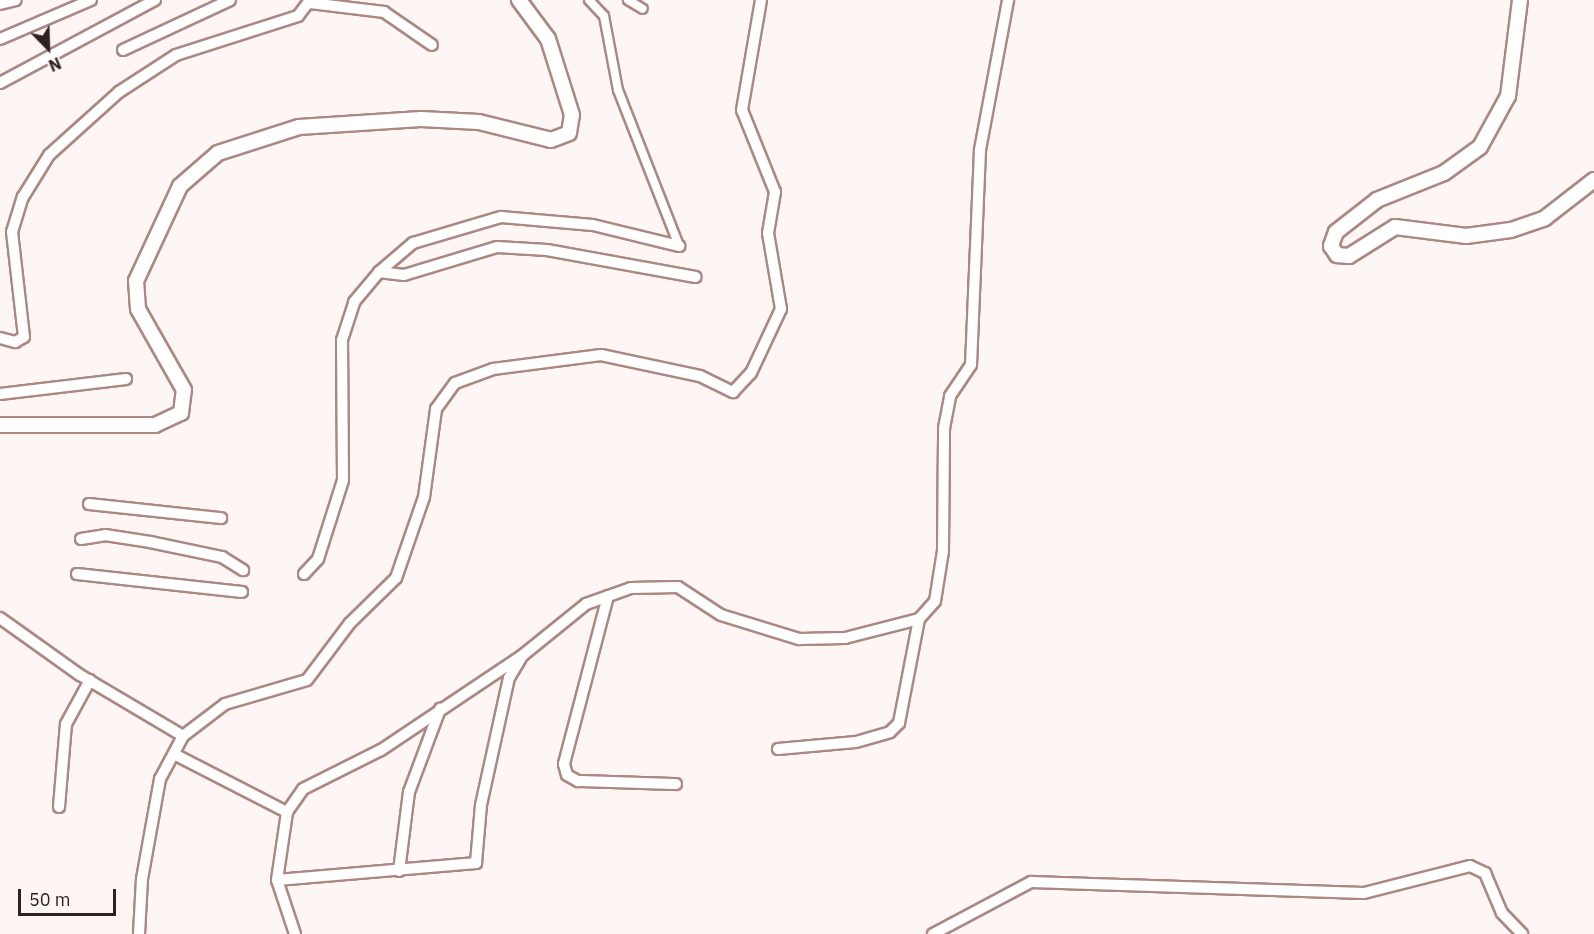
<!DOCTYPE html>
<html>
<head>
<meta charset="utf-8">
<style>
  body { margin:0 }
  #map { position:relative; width:1594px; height:934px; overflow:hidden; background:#fef6f5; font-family:"IBM Plex Sans",sans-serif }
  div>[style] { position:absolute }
  .roads { filter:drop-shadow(2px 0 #ab8881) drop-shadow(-2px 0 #ab8881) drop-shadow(0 2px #ab8881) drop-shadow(0 -2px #ab8881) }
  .pedestrian>* { height:8px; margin:-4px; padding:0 4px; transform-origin:4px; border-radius:4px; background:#fff }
  .minor>* { height:10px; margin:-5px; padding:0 5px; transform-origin:5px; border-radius:5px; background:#fff }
  .tertiary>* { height:14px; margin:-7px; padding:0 7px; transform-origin:7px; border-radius:7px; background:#fff }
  span { translate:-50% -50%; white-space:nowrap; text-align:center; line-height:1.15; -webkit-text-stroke:4.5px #fef6f5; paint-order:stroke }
  .north { position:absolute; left:18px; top:18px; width:60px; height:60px; -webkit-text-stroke:4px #fef6f5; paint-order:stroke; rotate:157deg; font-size:16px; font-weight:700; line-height:24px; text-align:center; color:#2f211f }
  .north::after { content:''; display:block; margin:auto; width:21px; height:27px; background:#2f211f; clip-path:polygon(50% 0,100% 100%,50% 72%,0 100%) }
  .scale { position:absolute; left:18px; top:889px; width:98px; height:27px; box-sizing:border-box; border:3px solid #2f211f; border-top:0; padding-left:8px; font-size:18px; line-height:21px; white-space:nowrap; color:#2f211f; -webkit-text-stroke:4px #fef6f5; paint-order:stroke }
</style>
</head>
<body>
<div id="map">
  <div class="roads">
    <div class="pedestrian">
      <div style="left:589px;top:0;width:22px;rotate:47deg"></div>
      <div style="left:604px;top:16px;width:75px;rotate:79.3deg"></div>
      <div style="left:618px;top:90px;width:168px;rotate:68.6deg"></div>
      <div style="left:628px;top:0;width:17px;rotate:31deg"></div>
    </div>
    <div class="minor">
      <div style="left:310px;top:3px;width:75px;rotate:6.9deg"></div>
      <div style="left:384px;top:12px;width:58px;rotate:34.5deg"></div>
      <div style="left:0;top:4px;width:16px;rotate:-14deg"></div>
      <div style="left:0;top:39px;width:99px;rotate:-23.2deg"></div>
      <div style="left:123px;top:50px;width:118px;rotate:-25deg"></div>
      <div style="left:0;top:83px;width:176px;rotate:-28.2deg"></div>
      <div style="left:379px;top:272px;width:25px;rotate:7deg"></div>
      <div style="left:404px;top:275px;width:97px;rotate:-16.8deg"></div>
      <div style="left:497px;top:247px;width:50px;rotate:3.4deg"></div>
      <div style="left:547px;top:250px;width:151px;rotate:10.3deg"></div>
      <div style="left:0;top:338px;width:16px;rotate:15deg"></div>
      <div style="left:15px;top:342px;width:10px;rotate:-29deg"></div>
      <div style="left:24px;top:337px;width:106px;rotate:-96.5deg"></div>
      <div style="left:12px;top:232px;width:37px;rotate:-73deg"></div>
      <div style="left:23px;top:197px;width:49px;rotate:-58.2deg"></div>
      <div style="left:49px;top:155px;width:94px;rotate:-42deg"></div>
      <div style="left:119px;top:92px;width:68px;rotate:-33deg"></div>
      <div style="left:176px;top:55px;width:128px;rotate:-17.7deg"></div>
      <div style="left:298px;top:16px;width:20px;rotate:-53deg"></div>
      <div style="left:0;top:394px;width:127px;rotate:-6.8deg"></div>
      <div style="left:89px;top:504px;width:133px;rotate:6.1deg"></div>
      <div style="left:81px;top:539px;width:24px;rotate:-9deg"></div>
      <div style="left:105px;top:535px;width:46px;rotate:8.8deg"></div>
      <div style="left:150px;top:542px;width:74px;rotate:11.8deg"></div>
      <div style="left:222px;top:557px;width:25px;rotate:32deg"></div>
      <div style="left:77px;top:574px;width:166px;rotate:6.2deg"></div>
      <div style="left:304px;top:574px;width:21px;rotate:-47deg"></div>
      <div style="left:318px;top:559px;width:83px;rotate:-72.4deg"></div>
      <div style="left:343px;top:480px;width:140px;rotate:-90.4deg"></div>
      <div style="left:342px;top:340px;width:40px;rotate:-72deg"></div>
      <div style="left:354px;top:302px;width:39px;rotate:-50deg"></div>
      <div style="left:379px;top:272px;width:45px;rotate:-40.5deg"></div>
      <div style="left:413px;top:243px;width:92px;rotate:-16.5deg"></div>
      <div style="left:501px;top:217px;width:92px;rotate:5deg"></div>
      <div style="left:593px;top:225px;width:89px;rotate:13.7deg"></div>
      <div style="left:608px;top:596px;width:174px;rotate:104.7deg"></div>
      <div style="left:564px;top:764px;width:11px;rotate:75deg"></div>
      <div style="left:567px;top:775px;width:13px;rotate:29deg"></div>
      <div style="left:578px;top:781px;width:98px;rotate:1.8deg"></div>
      <div style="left:0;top:618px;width:98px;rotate:35.5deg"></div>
      <div style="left:80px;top:675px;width:120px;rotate:30.6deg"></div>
      <div style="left:778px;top:749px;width:78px;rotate:-5.1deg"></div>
      <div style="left:856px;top:742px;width:35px;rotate:-16deg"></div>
      <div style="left:890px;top:732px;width:13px;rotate:-45deg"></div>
      <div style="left:899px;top:723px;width:106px;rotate:-79.1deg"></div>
      <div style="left:174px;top:754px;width:127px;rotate:27.2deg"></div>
      <div style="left:59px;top:807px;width:83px;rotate:-85.2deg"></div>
      <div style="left:66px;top:724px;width:50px;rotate:-61.4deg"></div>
      <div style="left:399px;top:871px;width:80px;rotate:-82.8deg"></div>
      <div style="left:409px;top:792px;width:89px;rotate:-69.5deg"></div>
      <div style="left:277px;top:880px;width:200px;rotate:-4.9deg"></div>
      <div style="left:476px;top:863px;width:58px;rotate:-85.1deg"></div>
      <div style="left:481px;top:805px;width:130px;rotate:-77.6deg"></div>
      <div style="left:509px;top:678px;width:23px;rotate:-59deg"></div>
      <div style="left:139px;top:934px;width:55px;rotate:-86.9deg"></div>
      <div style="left:142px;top:879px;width:102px;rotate:-79.8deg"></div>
      <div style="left:160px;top:779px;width:49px;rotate:-61.9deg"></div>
      <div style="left:183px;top:736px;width:53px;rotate:-37.3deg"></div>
      <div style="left:225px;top:704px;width:85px;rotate:-16.3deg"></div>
      <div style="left:307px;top:680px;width:71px;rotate:-53deg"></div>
      <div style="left:350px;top:623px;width:64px;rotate:-44.4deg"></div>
      <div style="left:396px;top:578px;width:86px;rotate:-70.9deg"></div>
      <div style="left:424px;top:497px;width:89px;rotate:-82.2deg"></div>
      <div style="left:436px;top:409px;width:32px;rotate:-54deg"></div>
      <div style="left:455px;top:383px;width:40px;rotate:-20.2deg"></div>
      <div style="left:493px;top:369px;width:109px;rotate:-7.4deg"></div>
      <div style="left:601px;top:355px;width:101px;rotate:12deg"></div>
      <div style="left:700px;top:376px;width:37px;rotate:26deg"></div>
      <div style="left:733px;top:392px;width:26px;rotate:-47deg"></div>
      <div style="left:751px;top:373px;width:71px;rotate:-64.9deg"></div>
      <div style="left:781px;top:309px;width:77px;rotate:-99.7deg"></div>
      <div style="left:768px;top:233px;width:42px;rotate:-80.3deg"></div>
      <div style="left:775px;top:192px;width:88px;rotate:-111.9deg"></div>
      <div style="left:742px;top:110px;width:112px;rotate:-80.2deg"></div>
      <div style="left:295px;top:934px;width:57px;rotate:-108.4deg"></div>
      <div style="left:277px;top:880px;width:69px;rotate:-81.6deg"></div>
      <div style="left:287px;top:812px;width:28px;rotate:-55deg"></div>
      <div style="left:303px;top:789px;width:87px;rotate:-26.6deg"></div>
      <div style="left:381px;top:750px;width:171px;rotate:-33.8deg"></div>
      <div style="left:523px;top:655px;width:81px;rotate:-39deg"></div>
      <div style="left:586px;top:604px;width:48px;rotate:-19.6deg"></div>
      <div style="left:631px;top:588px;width:47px;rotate:-1.2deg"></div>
      <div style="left:678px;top:587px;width:51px;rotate:33.1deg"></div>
      <div style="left:721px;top:615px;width:82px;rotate:17.1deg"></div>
      <div style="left:799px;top:639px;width:46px;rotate:-1.2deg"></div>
      <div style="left:845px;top:638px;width:76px;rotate:-14.4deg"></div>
      <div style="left:919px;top:619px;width:24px;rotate:-48deg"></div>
      <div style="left:935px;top:601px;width:51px;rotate:-80.9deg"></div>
      <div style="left:943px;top:551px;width:123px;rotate:-89.5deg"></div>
      <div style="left:944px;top:428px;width:33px;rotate:-79deg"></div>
      <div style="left:950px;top:396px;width:37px;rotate:-56deg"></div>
      <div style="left:971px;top:365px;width:215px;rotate:-87.6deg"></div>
      <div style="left:980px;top:150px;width:153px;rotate:-79.4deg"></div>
      <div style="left:933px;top:934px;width:111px;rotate:-28deg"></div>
      <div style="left:1031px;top:882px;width:333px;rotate:1.9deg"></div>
      <div style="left:1364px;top:893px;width:109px;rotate:-14.3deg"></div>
      <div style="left:1470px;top:866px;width:17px;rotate:25deg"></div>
      <div style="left:1485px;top:873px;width:43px;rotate:67deg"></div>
      <div style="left:1502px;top:913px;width:29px;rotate:46deg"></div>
    </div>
    <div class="tertiary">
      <div style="left:1520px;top:0;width:97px;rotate:97.1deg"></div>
      <div style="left:1508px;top:96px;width:58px;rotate:118.8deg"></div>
      <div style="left:1480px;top:147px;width:44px;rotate:144.2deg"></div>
      <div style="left:1444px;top:173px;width:72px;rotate:158.1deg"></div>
      <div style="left:1377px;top:200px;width:52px;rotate:142deg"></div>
      <div style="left:1336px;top:232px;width:15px;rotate:110deg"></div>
      <div style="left:1331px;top:246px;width:11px;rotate:56deg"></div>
      <div style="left:1337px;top:255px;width:12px;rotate:5deg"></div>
      <div style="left:1349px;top:256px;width:54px;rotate:-32.2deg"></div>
      <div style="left:1395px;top:227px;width:72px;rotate:7.2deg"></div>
      <div style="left:1466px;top:236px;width:45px;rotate:-7.6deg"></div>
      <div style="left:1511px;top:230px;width:36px;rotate:-19deg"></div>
      <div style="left:1545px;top:218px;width:62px;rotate:-37.8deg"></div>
      <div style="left:0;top:425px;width:155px"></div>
      <div style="left:155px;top:425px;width:29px;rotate:-25deg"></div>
      <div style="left:181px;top:413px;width:23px;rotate:-83deg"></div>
      <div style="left:184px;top:390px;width:93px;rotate:-119.6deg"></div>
      <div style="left:138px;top:309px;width:28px;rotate:-94deg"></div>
      <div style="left:136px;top:281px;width:105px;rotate:-65.1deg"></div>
      <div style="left:180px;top:186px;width:50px;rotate:-41deg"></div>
      <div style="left:218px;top:153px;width:85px;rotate:-17.8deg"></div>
      <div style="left:299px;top:127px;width:122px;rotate:-3.8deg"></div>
      <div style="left:421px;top:119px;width:58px;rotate:3deg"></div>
      <div style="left:479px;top:122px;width:74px;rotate:14deg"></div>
      <div style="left:551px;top:140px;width:19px;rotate:-21deg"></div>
      <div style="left:569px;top:133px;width:18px;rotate:-81deg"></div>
      <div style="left:572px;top:115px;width:80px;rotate:-107.5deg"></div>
      <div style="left:548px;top:39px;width:49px;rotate:-126.6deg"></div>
    </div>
  </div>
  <div class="north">N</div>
  <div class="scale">50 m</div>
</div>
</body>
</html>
